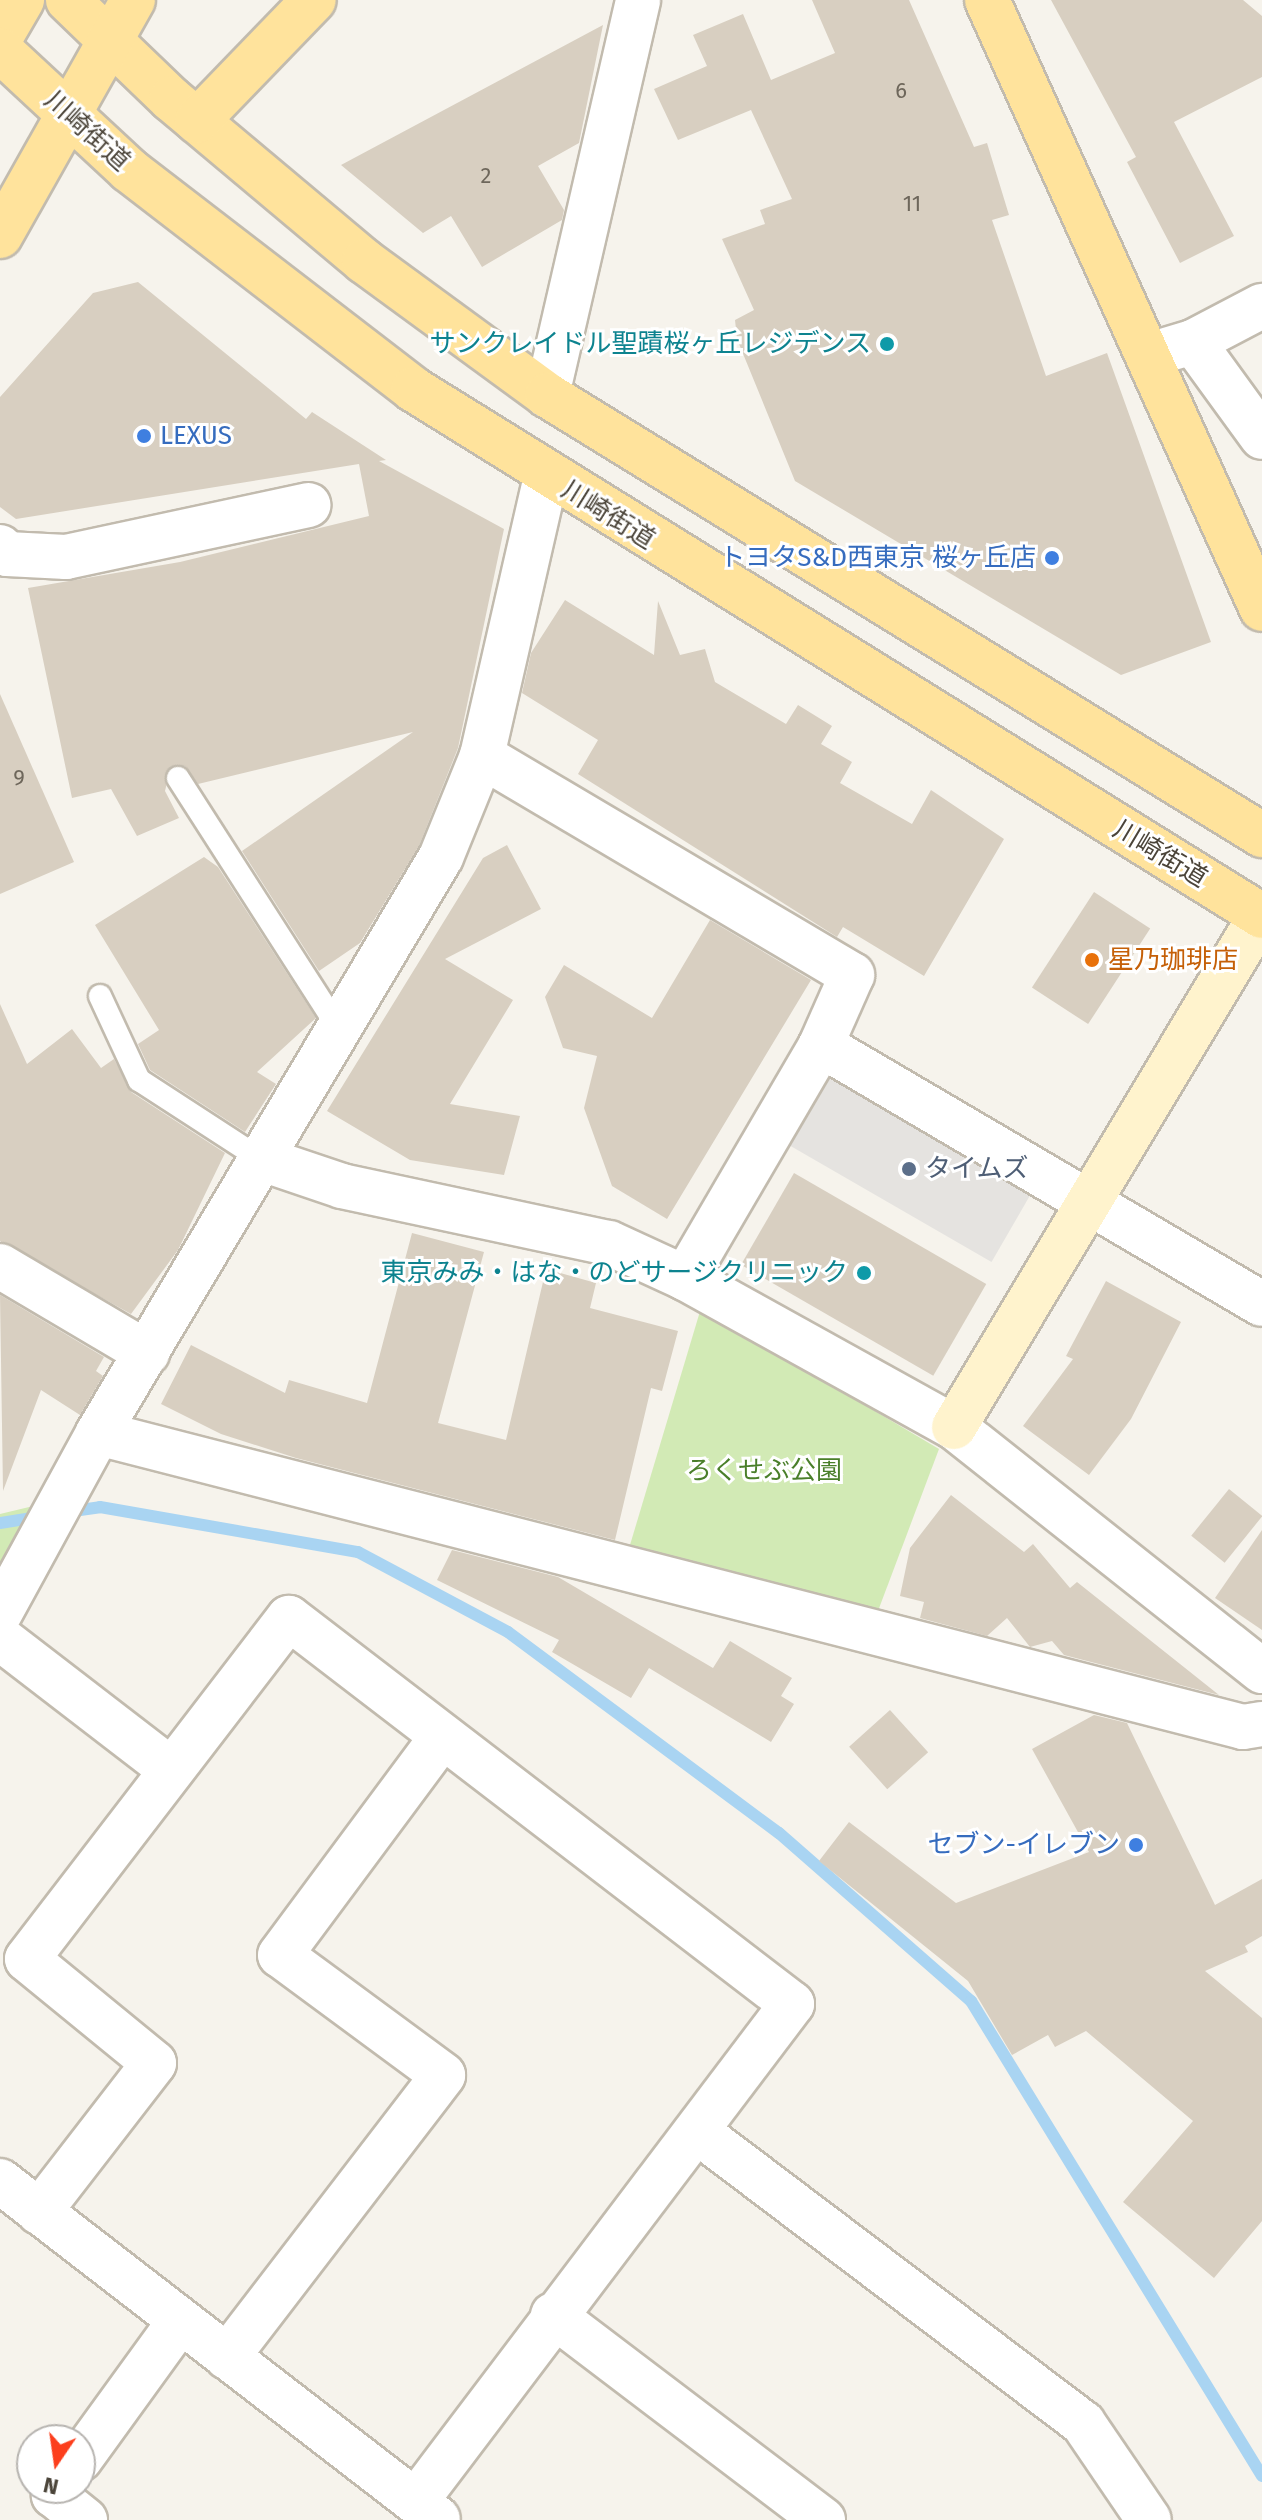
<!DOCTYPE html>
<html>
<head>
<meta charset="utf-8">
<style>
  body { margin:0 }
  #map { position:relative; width:1262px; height:2520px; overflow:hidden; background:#f6f3ec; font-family:"Fira Sans","Noto Sans JP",sans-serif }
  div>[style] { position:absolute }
  .green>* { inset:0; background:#d2eab5 }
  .parking>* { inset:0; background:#e5e3e0; transform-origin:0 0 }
  .stream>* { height:12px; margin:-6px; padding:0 6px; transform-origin:6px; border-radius:6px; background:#a9d4f2 }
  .building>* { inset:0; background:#d8cfc1; transform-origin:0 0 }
  .roads { filter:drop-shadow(2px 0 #c2bbae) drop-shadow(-2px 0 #c2bbae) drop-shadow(0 2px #c2bbae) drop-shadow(0 -2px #c2bbae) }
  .lane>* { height:22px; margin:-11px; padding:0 11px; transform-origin:11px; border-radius:11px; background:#fff }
  .street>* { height:44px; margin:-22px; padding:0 22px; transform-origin:22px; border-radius:22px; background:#fff }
  .secondary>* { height:44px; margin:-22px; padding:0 22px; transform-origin:22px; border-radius:22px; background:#fff3cd }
  .primary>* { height:44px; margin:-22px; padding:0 22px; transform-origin:22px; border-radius:22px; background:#ffe39c }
  .dots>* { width:22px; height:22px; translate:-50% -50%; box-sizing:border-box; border:4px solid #fff; border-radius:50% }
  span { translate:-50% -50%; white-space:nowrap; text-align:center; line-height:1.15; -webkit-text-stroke:6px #fff; paint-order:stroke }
  .number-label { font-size:22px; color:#6e675b }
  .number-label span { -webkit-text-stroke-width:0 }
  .street-label { font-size:26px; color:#4b4439 }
  .culture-label { font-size:26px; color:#0d838f }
  .right { translate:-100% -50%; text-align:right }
  .shop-label { font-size:26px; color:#366cbe }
  .left { translate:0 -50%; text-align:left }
  .food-label { font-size:26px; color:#c56008 }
  .service-label { font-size:26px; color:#4e5e75 }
  .park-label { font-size:26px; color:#4a7f2a }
  .north { position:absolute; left:16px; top:2424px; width:80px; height:80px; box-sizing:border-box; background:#fff; border:2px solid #b7b4b0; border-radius:50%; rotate:193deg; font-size:22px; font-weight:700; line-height:32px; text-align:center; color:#4b4439 }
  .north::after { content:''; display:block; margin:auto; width:28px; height:36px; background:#fc3f1d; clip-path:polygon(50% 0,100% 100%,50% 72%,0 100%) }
</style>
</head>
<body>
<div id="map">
  <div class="green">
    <div style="clip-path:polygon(701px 1308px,939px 1449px,878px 1611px,630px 1545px)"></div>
    <div style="clip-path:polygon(50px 1502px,0 1583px,0 1514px)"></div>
  </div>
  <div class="parking">
    <div style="left:827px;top:1077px;width:235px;height:78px;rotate:30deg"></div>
  </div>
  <div class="stream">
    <div style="left:66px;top:1512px;width:34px;rotate:-8deg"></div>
    <div style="left:100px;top:1507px;width:262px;rotate:9.9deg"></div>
    <div style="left:358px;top:1552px;width:170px;rotate:28.1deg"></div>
    <div style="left:508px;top:1632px;width:337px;rotate:36.6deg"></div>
    <div style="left:779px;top:1833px;width:255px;rotate:41.2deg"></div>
    <div style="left:971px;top:2001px;width:557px;rotate:58.51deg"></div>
    <div style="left:0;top:1523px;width:39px;rotate:-9deg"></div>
  </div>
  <div class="building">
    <div style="clip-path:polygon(812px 0,909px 0,974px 147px,987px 143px,1009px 215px,992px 220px,1046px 376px,1107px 353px,1211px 642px,1121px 675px,795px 481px,737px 339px,735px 320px,754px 310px,722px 239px,765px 224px,760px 210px,792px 199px,751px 110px,678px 140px,654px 89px,707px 66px,693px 35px,743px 14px,771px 80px,835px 53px)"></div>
    <div style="clip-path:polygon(1051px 0,1243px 0,1262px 16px,1262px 77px,1174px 122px,1234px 236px,1180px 263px,1127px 162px,1136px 157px)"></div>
    <div style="clip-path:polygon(603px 25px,579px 143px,538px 166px,564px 210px,562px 220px,482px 267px,451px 216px,423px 233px,341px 165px)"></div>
    <div style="clip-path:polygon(138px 282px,306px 419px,312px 412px,386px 460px,379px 461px,504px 529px,458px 748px,419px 846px,360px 943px,319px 971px,242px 851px,413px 732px,198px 784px,185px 766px,171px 766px,165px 791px,179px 818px,137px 836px,111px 789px,72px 798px,28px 588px,180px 562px,369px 516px,359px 464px,16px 519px,0 507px,0 397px,93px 293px)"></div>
    <div style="clip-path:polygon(565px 600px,654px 655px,658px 601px,680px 655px,705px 649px,715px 682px,786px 724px,798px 705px,832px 726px,821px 744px,852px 762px,840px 783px,912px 824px,931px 790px,1004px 839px,924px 976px,843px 927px,837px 937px,578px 774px,598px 740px,522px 693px,531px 653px)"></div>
    <div style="clip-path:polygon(0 694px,74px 862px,0 894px)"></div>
    <div style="clip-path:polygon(507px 845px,541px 909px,445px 959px,513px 1000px,450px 1104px,520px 1116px,504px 1175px,410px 1160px,327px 1111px,483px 858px)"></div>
    <div style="clip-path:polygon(204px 857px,218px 867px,316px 1018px,257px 1072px,276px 1084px,245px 1132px,150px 1070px,138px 1044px,159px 1030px,95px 925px)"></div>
    <div style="left:1094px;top:892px;width:67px;height:114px;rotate:33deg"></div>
    <div style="clip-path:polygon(710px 920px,811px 980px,667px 1219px,612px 1186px,584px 1108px,597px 1056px,563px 1048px,545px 997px,564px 965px,652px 1018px)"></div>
    <div style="clip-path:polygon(0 1004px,27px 1064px,72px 1029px,101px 1068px,114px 1059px,131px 1092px,225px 1153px,178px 1250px,131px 1314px,0 1241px)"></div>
    <div style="left:794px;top:1173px;width:222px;height:106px;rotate:30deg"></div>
    <div style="clip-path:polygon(412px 1233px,484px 1252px,438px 1423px,506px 1440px,546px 1269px,596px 1283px,590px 1308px,678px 1331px,662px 1391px,651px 1388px,615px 1540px,296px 1458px,221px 1434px,161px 1404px,191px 1345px,285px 1393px,289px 1380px,367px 1403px)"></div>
    <div style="clip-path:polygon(1106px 1281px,1181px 1322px,1131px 1419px,1089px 1475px,1023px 1426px,1073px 1359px,1066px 1356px)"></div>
    <div style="clip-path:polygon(0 1295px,104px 1357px,96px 1371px,103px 1376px,80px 1415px,41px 1390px,3px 1491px)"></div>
    <div style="left:1229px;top:1489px;width:43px;height:60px;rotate:39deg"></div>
    <div style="clip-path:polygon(951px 1495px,1024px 1552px,1033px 1544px,1070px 1588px,1077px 1582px,1219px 1695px,1064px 1655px,1052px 1641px,1030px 1647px,1007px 1618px,987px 1636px,920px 1618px,924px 1602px,900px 1596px,910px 1548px)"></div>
    <div style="clip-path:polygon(1262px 1530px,1262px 1630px,1215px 1598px)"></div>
    <div style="clip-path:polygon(452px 1550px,558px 1577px,713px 1668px,730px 1641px,792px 1678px,781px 1696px,794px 1704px,771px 1742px,649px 1668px,631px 1698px,552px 1652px,559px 1640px,437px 1580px)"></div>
    <div style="left:890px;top:1710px;width:57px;height:55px;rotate:48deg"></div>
    <div style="clip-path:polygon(1094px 1715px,1127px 1723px,1215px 1905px,1262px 1879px,1262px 1936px,1245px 1946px,1248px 1952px,1205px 1971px,1262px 2018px,1262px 2221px,1214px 2278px,1123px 2202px,1193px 2121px,1086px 2031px,1055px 2047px,1048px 2035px,1012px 2055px,968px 1981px,819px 1861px,849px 1822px,956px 1903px,1089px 1852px,1032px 1749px)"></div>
  </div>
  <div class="roads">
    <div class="lane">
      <div style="left:178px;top:778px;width:296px;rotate:57.3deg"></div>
      <div style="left:100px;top:996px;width:93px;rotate:65.1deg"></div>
      <div style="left:139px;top:1080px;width:143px;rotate:33deg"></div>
    </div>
    <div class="street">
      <div style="left:1193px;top:342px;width:117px;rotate:54deg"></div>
      <div style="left:1149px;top:355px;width:46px;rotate:-16.5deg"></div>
      <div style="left:1193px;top:342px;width:78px;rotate:-27.6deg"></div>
      <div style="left:547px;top:395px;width:405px;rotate:-77deg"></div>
      <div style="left:0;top:547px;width:10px;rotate:45deg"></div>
      <div style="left:7px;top:554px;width:59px;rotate:2.9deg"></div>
      <div style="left:66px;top:557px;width:248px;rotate:-12.1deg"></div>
      <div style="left:482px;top:756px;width:430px;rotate:30.6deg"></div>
      <div style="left:852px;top:975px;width:77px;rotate:113.9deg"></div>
      <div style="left:821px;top:1045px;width:511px;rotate:30.43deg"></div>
      <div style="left:259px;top:1158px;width:88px;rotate:18.6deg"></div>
      <div style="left:342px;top:1186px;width:273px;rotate:12.1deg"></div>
      <div style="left:609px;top:1243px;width:84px;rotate:24.7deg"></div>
      <div style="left:685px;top:1278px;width:308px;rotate:29deg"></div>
      <div style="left:954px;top:1427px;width:393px;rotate:38.4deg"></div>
      <div style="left:0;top:1266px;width:171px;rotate:30.6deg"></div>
      <div style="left:685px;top:1278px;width:270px;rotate:-59.7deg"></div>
      <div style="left:98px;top:1433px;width:1182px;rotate:14.4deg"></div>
      <div style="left:1243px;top:1727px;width:19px;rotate:-9deg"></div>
      <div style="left:0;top:1613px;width:205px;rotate:-61.4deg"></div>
      <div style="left:98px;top:1433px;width:670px;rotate:-59.23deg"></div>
      <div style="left:441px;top:857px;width:109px;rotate:-67.9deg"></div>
      <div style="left:482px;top:756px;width:286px;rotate:-77.1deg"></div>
      <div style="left:0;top:1638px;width:213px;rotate:37.6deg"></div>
      <div style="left:698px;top:2132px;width:483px;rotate:37.1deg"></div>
      <div style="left:1083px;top:2423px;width:117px;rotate:55.8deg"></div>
      <div style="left:0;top:2181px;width:553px;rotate:37.66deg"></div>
      <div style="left:39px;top:2212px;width:188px;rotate:-52.3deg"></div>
      <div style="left:154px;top:2063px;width:164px;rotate:-140.7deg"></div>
      <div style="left:27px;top:1959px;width:430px;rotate:-52.5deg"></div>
      <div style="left:289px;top:1618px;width:634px;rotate:37.5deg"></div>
      <div style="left:792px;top:2004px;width:623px;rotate:127.11deg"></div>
      <div style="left:553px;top:2315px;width:339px;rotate:37.2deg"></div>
      <div style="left:227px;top:2357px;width:355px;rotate:-52.5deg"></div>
      <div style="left:443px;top:2075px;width:202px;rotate:-143.6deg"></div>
      <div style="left:280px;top:1955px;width:272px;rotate:-53.4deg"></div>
      <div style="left:80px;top:2459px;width:170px;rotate:-54.1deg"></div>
      <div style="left:59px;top:2488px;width:9px;rotate:126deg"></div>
      <div style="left:54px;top:2495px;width:40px;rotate:39deg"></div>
    </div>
    <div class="secondary">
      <div style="left:954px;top:1427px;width:597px;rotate:-59.05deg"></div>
    </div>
    <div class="primary">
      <div style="left:68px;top:0;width:143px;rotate:43.9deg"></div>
      <div style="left:171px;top:99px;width:252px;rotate:40deg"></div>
      <div style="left:364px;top:261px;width:227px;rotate:36.2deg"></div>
      <div style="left:547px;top:395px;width:840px;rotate:31.61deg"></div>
      <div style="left:987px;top:0;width:668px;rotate:65.7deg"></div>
      <div style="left:0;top:38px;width:44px;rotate:-59.9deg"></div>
      <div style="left:0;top:50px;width:176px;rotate:42.9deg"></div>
      <div style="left:129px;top:170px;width:359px;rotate:37.6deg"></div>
      <div style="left:413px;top:389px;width:999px;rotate:31.83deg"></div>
      <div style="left:197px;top:121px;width:168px;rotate:-46deg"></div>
      <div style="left:0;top:236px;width:271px;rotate:-60.6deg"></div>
    </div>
  </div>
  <div class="dots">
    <div style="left:887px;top:344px;background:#0f9aa8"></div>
    <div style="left:144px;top:436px;background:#3f7fe0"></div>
    <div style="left:1052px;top:558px;background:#3f7fe0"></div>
    <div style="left:1092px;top:960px;background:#e8710a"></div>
    <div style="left:909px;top:1169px;background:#5c6f8a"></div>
    <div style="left:864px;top:1273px;background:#0f9aa8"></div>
    <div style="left:1136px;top:1845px;background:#3f7fe0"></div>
  </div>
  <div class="number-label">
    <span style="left:901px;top:91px">6</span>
    <span style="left:486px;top:176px">2</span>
    <span style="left:912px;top:204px">11</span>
    <span style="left:19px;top:778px">9</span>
  </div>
  <div class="street-label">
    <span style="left:87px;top:131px;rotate:42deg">川崎街道</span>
    <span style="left:608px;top:515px;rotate:32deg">川崎街道</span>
    <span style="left:1160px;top:854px;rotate:31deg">川崎街道</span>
  </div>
  <div class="culture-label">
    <span class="right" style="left:871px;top:344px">サンクレイドル聖蹟桜ヶ丘レジデンス</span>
    <span class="right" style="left:848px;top:1273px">東京みみ・はな・のどサージクリニック</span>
  </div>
  <div class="shop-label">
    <span class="left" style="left:160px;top:436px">LEXUS</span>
    <span class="right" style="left:1036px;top:558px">トヨタS&amp;D西東京 桜ヶ丘店</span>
    <span class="right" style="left:1120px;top:1845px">セブン-イレブン</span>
  </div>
  <div class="food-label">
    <span class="left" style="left:1108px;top:960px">星乃珈琲店</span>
  </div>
  <div class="service-label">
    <span class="left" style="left:925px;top:1169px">タイムズ</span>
  </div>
  <div class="park-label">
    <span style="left:764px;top:1471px">ろくせぶ公園</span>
  </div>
  <div class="north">N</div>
</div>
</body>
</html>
